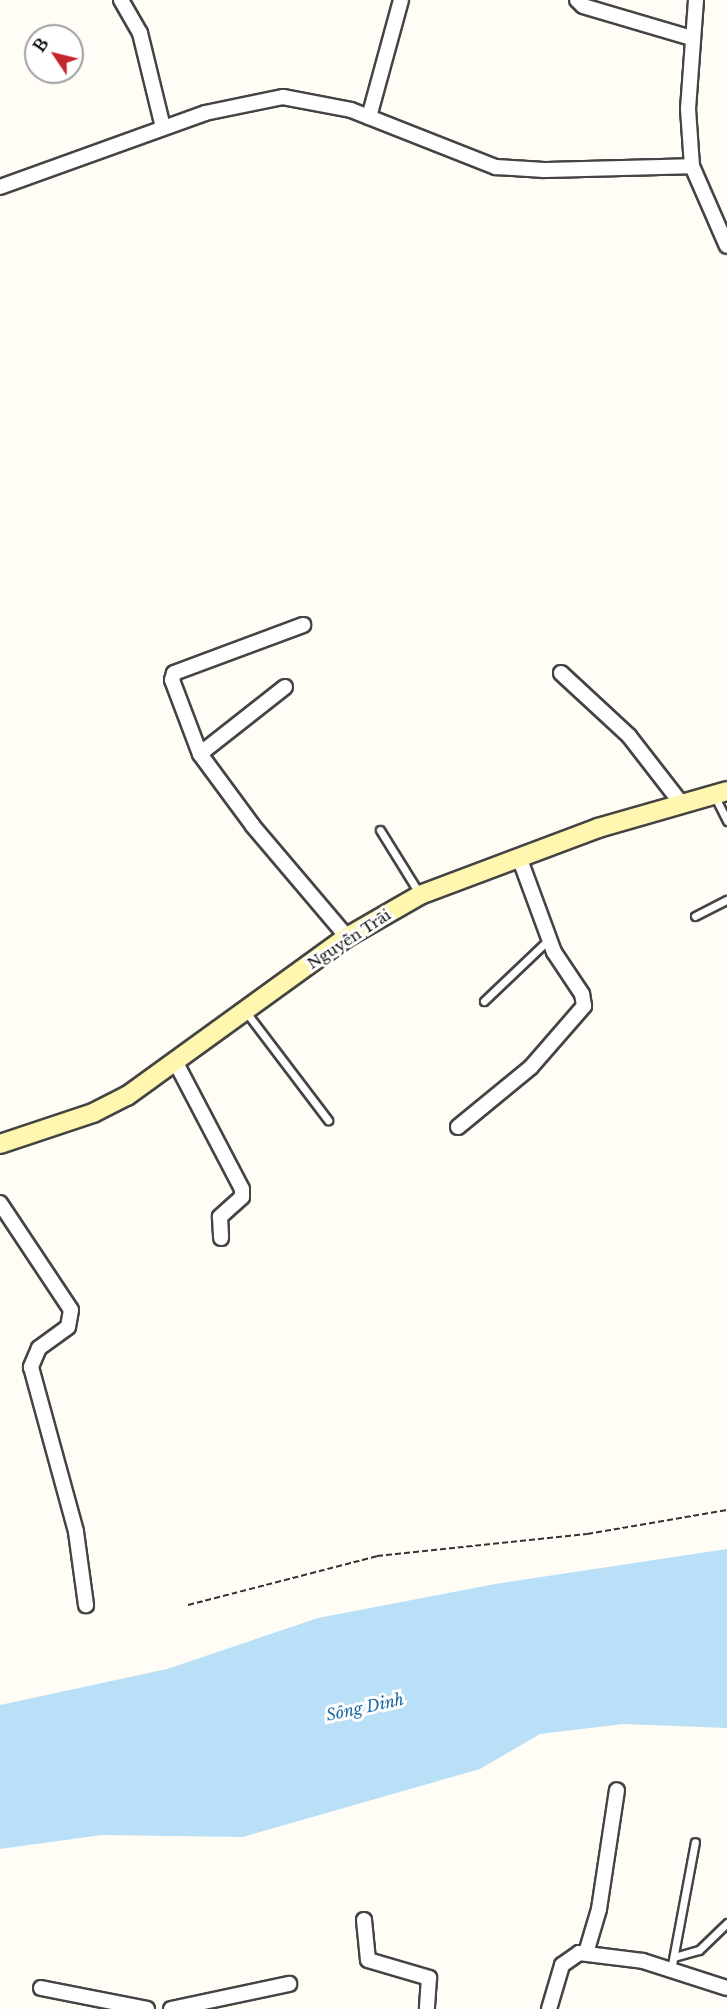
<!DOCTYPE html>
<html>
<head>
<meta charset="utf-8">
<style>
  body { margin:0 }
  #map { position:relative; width:727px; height:2009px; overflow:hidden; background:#fffdf5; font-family:"Libre Baskerville",serif }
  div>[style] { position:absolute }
  .water>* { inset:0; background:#b9e0f7 }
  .path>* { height:2px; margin-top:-1px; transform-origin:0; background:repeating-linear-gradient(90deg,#333 0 6px,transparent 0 9px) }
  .roads { filter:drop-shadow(2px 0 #444) drop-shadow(-2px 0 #444) drop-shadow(0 2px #444) drop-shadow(0 -2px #444) }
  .lane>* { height:7px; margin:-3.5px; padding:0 3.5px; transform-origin:3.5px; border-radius:3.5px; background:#fff }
  .street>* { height:14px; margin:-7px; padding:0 7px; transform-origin:7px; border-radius:7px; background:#fff }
  .secondary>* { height:18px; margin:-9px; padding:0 9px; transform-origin:9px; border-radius:9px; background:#fff6b0 }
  span { translate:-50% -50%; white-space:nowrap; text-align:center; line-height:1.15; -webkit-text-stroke:6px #fff; paint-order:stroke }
  .street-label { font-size:15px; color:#111 }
  .water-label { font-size:16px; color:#1768a6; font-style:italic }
  .north { position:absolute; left:24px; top:24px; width:60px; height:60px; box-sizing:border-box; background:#fff; border:2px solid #a0a0a0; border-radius:50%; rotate:305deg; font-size:16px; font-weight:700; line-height:24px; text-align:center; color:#111 }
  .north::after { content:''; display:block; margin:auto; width:21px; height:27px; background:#c4262e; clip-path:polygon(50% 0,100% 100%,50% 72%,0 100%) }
</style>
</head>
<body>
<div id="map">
  <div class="water">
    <div style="clip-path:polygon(727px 1549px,727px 1728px,623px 1724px,540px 1734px,480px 1769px,243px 1837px,102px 1835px,0 1849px,0 1705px,167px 1669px,318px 1618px,495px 1584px)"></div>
  </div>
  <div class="path">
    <div style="left:188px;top:1605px;width:195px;rotate:-14.5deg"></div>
    <div style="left:377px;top:1556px;width:211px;rotate:-6deg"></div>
    <div style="left:587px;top:1534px;width:142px;rotate:-9.7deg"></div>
  </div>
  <div class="roads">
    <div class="lane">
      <div style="left:715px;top:797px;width:27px;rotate:63deg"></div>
      <div style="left:380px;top:830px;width:74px;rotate:58.2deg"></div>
      <div style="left:695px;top:916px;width:36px;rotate:-27deg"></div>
      <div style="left:484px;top:1001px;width:90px;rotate:-43.6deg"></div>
      <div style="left:246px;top:1012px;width:136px;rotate:52.8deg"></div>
      <div style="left:674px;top:1957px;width:26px;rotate:-16deg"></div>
      <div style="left:699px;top:1950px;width:39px;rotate:-44deg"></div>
      <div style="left:671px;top:1970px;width:130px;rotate:-79.4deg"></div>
    </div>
    <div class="street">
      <div style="left:121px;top:0;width:38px;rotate:60deg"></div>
      <div style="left:140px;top:33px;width:97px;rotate:76.3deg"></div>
      <div style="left:577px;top:0;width:8px;rotate:45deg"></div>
      <div style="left:583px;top:6px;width:114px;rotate:16.4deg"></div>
      <div style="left:696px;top:0;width:109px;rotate:94.2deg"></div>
      <div style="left:688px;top:109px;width:57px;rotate:86deg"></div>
      <div style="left:692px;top:166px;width:87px;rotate:66.4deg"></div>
      <div style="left:369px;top:117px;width:121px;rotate:-74.7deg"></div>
      <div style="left:0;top:187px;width:218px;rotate:-19.8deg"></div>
      <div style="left:205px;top:113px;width:80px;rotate:-11.6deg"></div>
      <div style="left:283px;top:97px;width:69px;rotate:10.8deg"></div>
      <div style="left:351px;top:110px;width:156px;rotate:21.5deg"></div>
      <div style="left:496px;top:167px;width:48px;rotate:3.6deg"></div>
      <div style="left:544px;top:170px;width:148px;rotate:-1.5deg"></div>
      <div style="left:561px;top:673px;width:93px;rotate:42.8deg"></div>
      <div style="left:629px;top:736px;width:85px;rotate:52.2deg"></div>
      <div style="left:285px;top:687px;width:108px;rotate:141.8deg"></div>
      <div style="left:200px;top:754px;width:89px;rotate:53.6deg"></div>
      <div style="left:253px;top:826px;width:145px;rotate:49.7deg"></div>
      <div style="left:200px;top:754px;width:79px;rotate:-110.7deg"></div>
      <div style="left:172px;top:680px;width:7px;rotate:-74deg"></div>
      <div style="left:174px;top:673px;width:138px;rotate:-20.4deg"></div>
      <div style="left:175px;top:1061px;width:144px;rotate:62.4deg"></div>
      <div style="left:242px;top:1189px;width:8px;rotate:90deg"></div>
      <div style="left:242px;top:1197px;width:30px;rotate:138deg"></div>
      <div style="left:220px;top:1217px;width:21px;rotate:87deg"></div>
      <div style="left:458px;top:1127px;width:94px;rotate:-39.4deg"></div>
      <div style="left:531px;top:1067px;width:81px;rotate:-49deg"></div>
      <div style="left:584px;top:1006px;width:12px;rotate:-99deg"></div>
      <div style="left:582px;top:994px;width:50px;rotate:-123.7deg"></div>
      <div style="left:554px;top:952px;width:101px;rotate:-110.2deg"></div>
      <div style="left:0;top:1203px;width:128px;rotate:56.4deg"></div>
      <div style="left:71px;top:1310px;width:17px;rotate:100deg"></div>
      <div style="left:68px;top:1327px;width:36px;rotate:144deg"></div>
      <div style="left:39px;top:1348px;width:21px;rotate:113deg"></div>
      <div style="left:31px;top:1367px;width:171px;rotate:74.7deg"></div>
      <div style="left:76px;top:1532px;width:74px;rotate:82.2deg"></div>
      <div style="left:364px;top:1920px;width:40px;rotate:84.3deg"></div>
      <div style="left:368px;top:1960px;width:64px;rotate:16.4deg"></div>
      <div style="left:429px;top:1978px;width:31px;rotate:94deg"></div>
      <div style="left:586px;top:1953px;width:46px;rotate:-73.5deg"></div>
      <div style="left:599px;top:1909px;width:120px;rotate:-81.4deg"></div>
      <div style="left:41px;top:1988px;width:108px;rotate:11.2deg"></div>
      <div style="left:171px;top:2009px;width:121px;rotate:-12deg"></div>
      <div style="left:549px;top:2009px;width:46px;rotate:-73.5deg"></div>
      <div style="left:562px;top:1965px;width:21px;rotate:-35deg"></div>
      <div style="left:579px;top:1953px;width:64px;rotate:7.1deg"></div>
      <div style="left:643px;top:1961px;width:88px;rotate:17.8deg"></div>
    </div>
    <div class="secondary">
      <div style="left:0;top:1144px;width:98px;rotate:-18.4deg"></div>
      <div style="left:93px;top:1113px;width:38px;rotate:-27deg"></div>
      <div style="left:127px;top:1096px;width:271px;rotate:-35.9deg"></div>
      <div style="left:347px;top:937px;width:84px;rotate:-29.9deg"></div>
      <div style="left:420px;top:895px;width:190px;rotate:-20.6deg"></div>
      <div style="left:598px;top:828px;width:134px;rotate:-16deg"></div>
    </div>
  </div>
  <div class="street-label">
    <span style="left:349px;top:939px;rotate:-33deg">Nguyễn Trãi</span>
  </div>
  <div class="water-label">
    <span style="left:365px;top:1707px;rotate:-12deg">Sông Dinh</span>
  </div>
  <div class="north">B</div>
</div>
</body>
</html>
